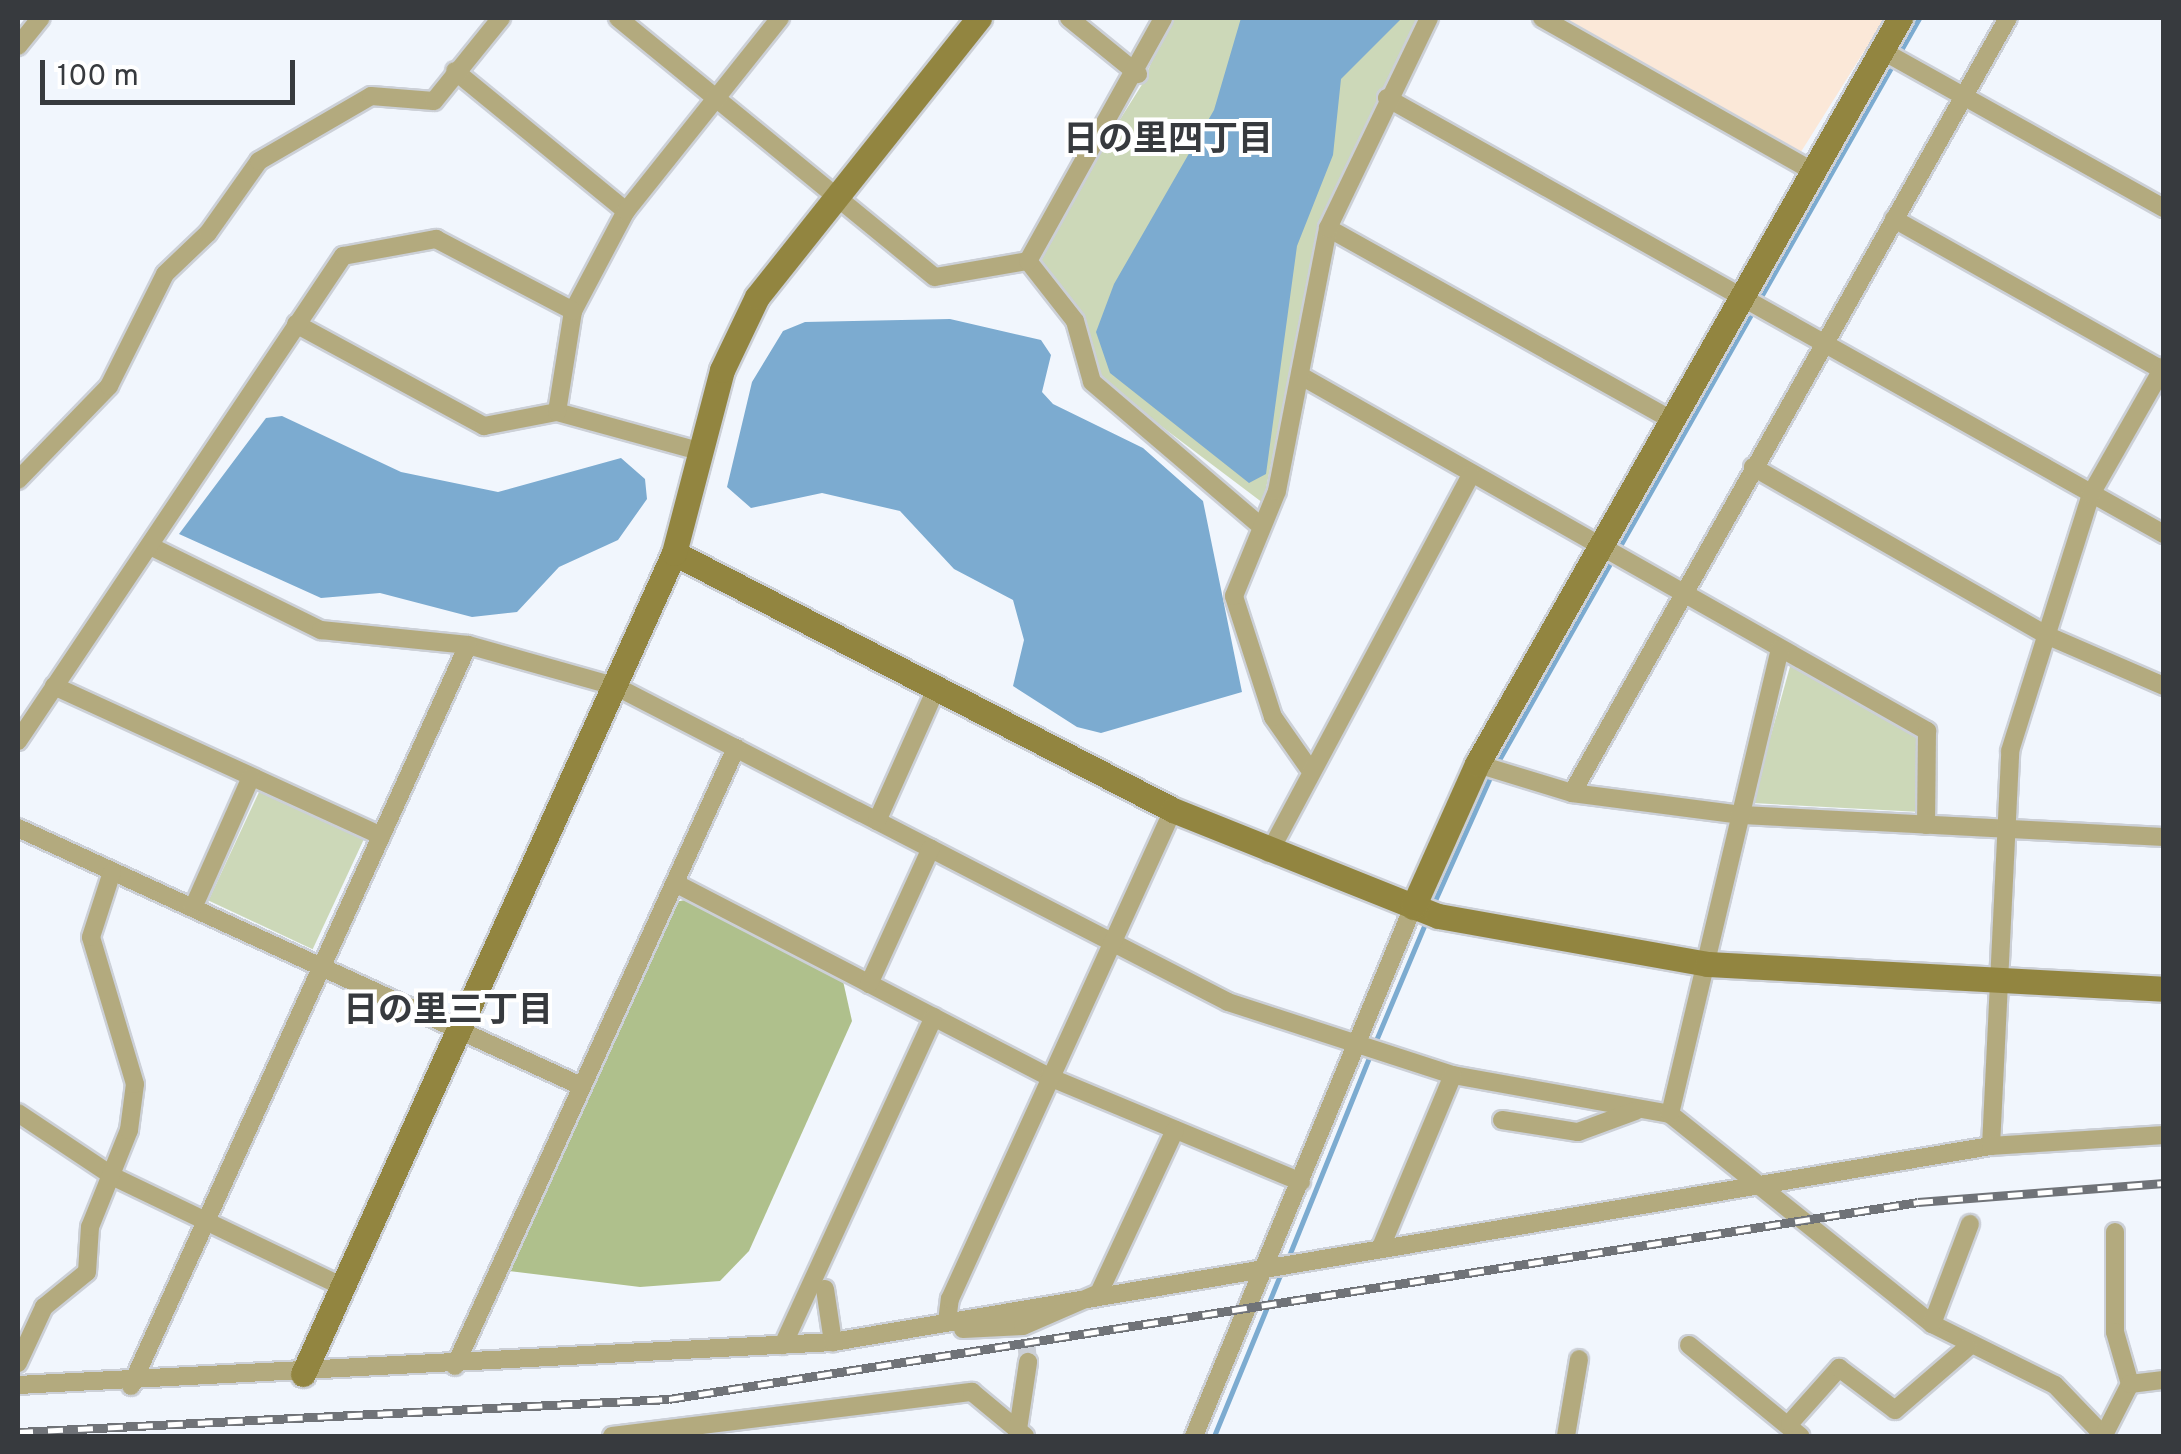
<!DOCTYPE html>
<html>
<head>
<meta charset="utf-8">
<style>
  body { margin:0 }
  #map { position:relative; width:2181px; height:1454px; overflow:hidden; background:#f1f6fd; font-family:Overpass,"Noto Sans JP",sans-serif }
  div>[style] { position:absolute }
  .education>* { inset:0; background:#fbe8d8 }
  .green>* { inset:0; background:#ccd8b8; transform-origin:0 0 }
  .forest>* { inset:0; background:#afc08c }
  .water>* { inset:0; background:#7cabd0 }
  .stream>* { height:5px; margin:-2.5px; padding:0 2.5px; transform-origin:2.5px; border-radius:2.5px; background:#7cabd0 }
  .street-tunnel>* { height:18px; margin-top:-9px; transform-origin:0; background:repeating-linear-gradient(90deg,#ccd0d7 0 18px,transparent 0 27px) }
  .roads { filter:drop-shadow(2px 0 #ccd0d7) drop-shadow(-2px 0 #ccd0d7) drop-shadow(0 2px #ccd0d7) drop-shadow(0 -2px #ccd0d7) }
  .street>* { height:18px; margin:-9px; padding:0 9px; transform-origin:9px; border-radius:9px; background:#b3aa7e }
  .secondary>* { height:25px; margin:-12.5px; padding:0 12.5px; transform-origin:12.5px; border-radius:12.5px; background:#928540 }
  .rail>* { height:9px; margin-top:-4.5px; transform-origin:0; background:repeating-linear-gradient(90deg,#fff 0 15px,#707378 0 30px); box-sizing:border-box; border-block:2px solid #707378 }
  span { translate:-50% -50%; white-space:nowrap; text-align:center; line-height:1.15; -webkit-text-stroke:8px #fff; paint-order:stroke }
  .neighbourhood-label { font-size:35px; color:#373a3e; font-weight:700 }
  .frame { position:absolute; inset:0; border:20px solid #373a3e; pointer-events:none }
  .scale { position:absolute; left:40px; top:60px; width:255px; height:45px; box-sizing:border-box; border:5px solid #373a3e; border-top:0; padding-left:12px; font-size:30px; line-height:35px; white-space:nowrap; color:#373a3e; -webkit-text-stroke:8px #fff; paint-order:stroke }
</style>
</head>
<body>
<div id="map">
  <div class="education">
    <div style="clip-path:polygon(1556px 18px,1885px 18px,1799px 155px)"></div>
  </div>
  <div class="green">
    <div style="clip-path:polygon(1169px 18px,1421px 18px,1319px 230px,1263px 503px,1096px 377px,1077px 316px,1036px 252px,1143px 83px)"></div>
    <div style="clip-path:polygon(1791px 663px,1916px 734px,1921px 812px,1752px 803px)"></div>
    <div style="left:260px;top:790px;width:115px;height:122px;rotate:25deg"></div>
  </div>
  <div class="forest">
    <div style="clip-path:polygon(685px 900px,843px 981px,852px 1021px,749px 1251px,720px 1281px,640px 1287px,509px 1271px,675px 902px)"></div>
  </div>
  <div class="water">
    <div style="clip-path:polygon(1241px 18px,1402px 18px,1341px 79px,1333px 155px,1297px 246px,1266px 474px,1249px 483px,1110px 373px,1096px 332px,1114px 284px,1214px 110px)"></div>
    <div style="clip-path:polygon(950px 319px,1041px 340px,1051px 355px,1042px 392px,1053px 404px,1143px 448px,1203px 501px,1242px 692px,1101px 733px,1077px 727px,1013px 686px,1024px 640px,1013px 600px,954px 569px,900px 511px,822px 493px,751px 508px,727px 487px,752px 382px,783px 331px,805px 322px)"></div>
    <div style="clip-path:polygon(282px 416px,401px 472px,498px 492px,621px 458px,645px 479px,647px 499px,618px 540px,559px 567px,517px 612px,472px 617px,380px 593px,321px 598px,179px 534px,266px 418px)"></div>
  </div>
  <div class="stream">
    <div style="left:1759px;top:300px;width:324px;rotate:-60.4deg"></div>
    <div style="left:1496px;top:765px;width:524px;rotate:-60.5deg"></div>
    <div style="left:1432px;top:907px;width:145px;rotate:-65.9deg"></div>
    <div style="left:1374px;top:1045px;width:134px;rotate:-67.2deg"></div>
    <div style="left:1286px;top:1263px;width:224px;rotate:-68deg"></div>
    <div style="left:1214px;top:1436px;width:176px;rotate:-67.7deg"></div>
  </div>
  <div class="street-tunnel">
    <div style="left:1026px;top:1339px;width:23px;rotate:85deg"></div>
  </div>
  <div class="roads">
    <div class="street">
      <div style="left:618px;top:18px;width:409px;rotate:39.3deg"></div>
      <div style="left:935px;top:277px;width:94px;rotate:-9.8deg"></div>
      <div style="left:1069px;top:18px;width:89px;rotate:39.1deg"></div>
      <div style="left:1542px;top:18px;width:310px;rotate:29.5deg"></div>
      <div style="left:18px;top:46px;width:36px;rotate:-51deg"></div>
      <div style="left:1881px;top:50px;width:324px;rotate:29.2deg"></div>
      <div style="left:455px;top:71px;width:221px;rotate:39.3deg"></div>
      <div style="left:1387px;top:98px;width:891px;rotate:29.3deg"></div>
      <div style="left:1894px;top:219px;width:310px;rotate:29.4deg"></div>
      <div style="left:1328px;top:228px;width:393px;rotate:29.2deg"></div>
      <div style="left:1028px;top:261px;width:76px;rotate:51.9deg"></div>
      <div style="left:1075px;top:321px;width:63px;rotate:74.4deg"></div>
      <div style="left:1092px;top:382px;width:217px;rotate:40.5deg"></div>
      <div style="left:1028px;top:261px;width:278px;rotate:-60.9deg"></div>
      <div style="left:296px;top:324px;width:214px;rotate:28.5deg"></div>
      <div style="left:484px;top:426px;width:74px;rotate:-10.9deg"></div>
      <div style="left:557px;top:412px;width:147px;rotate:15.4deg"></div>
      <div style="left:1301px;top:376px;width:720px;rotate:29.56deg"></div>
      <div style="left:1927px;top:731px;width:94px;rotate:90.6deg"></div>
      <div style="left:557px;top:412px;width:102px;rotate:-81deg"></div>
      <div style="left:573px;top:311px;width:113px;rotate:-62.1deg"></div>
      <div style="left:626px;top:211px;width:247px;rotate:-51.4deg"></div>
      <div style="left:1753px;top:467px;width:338px;rotate:29.8deg"></div>
      <div style="left:2046px;top:635px;width:129px;rotate:23.4deg"></div>
      <div style="left:18px;top:480px;width:131px;rotate:-45.9deg"></div>
      <div style="left:109px;top:386px;width:125px;rotate:-63.4deg"></div>
      <div style="left:165px;top:274px;width:59px;rotate:-43.6deg"></div>
      <div style="left:208px;top:233px;width:88px;rotate:-54.7deg"></div>
      <div style="left:259px;top:161px;width:129px;rotate:-30.1deg"></div>
      <div style="left:371px;top:96px;width:63px;rotate:4.5deg"></div>
      <div style="left:434px;top:101px;width:107px;rotate:-51.1deg"></div>
      <div style="left:150px;top:546px;width:191px;rotate:26.2deg"></div>
      <div style="left:321px;top:630px;width:148px;rotate:5.8deg"></div>
      <div style="left:468px;top:645px;width:155px;rotate:15.7deg"></div>
      <div style="left:617px;top:687px;width:687px;rotate:27.27deg"></div>
      <div style="left:1228px;top:1002px;width:237px;rotate:18deg"></div>
      <div style="left:1453px;top:1075px;width:220px;rotate:10.2deg"></div>
      <div style="left:1670px;top:1114px;width:336px;rotate:38.7deg"></div>
      <div style="left:1932px;top:1324px;width:137px;rotate:26.4deg"></div>
      <div style="left:2055px;top:1385px;width:71px;rotate:46.1deg"></div>
      <div style="left:54px;top:686px;width:360px;rotate:24.6deg"></div>
      <div style="left:18px;top:741px;width:584px;rotate:-56.17deg"></div>
      <div style="left:343px;top:256px;width:95px;rotate:-10.4deg"></div>
      <div style="left:436px;top:239px;width:155px;rotate:27.7deg"></div>
      <div style="left:1477px;top:764px;width:99px;rotate:17deg"></div>
      <div style="left:1572px;top:793px;width:171px;rotate:7.4deg"></div>
      <div style="left:1742px;top:815px;width:423px;rotate:3deg"></div>
      <div style="left:1308px;top:767px;width:61px;rotate:-125deg"></div>
      <div style="left:1273px;top:717px;width:127px;rotate:-107.9deg"></div>
      <div style="left:1234px;top:596px;width:113px;rotate:-67.7deg"></div>
      <div style="left:1277px;top:491px;width:268px;rotate:-79deg"></div>
      <div style="left:1328px;top:228px;width:233px;rotate:-64.3deg"></div>
      <div style="left:1572px;top:793px;width:889px;rotate:-60.64deg"></div>
      <div style="left:877px;top:821px;width:147px;rotate:-65.9deg"></div>
      <div style="left:18px;top:828px;width:619px;rotate:24.62deg"></div>
      <div style="left:1269px;top:853px;width:429px;rotate:-61.9deg"></div>
      <div style="left:675px;top:883px;width:421px;rotate:27.4deg"></div>
      <div style="left:1049px;top:1077px;width:273px;rotate:22.6deg"></div>
      <div style="left:193px;top:908px;width:143px;rotate:-66.1deg"></div>
      <div style="left:869px;top:984px;width:149px;rotate:-65.5deg"></div>
      <div style="left:18px;top:1113px;width:115px;rotate:33.7deg"></div>
      <div style="left:114px;top:1177px;width:252px;rotate:25.6deg"></div>
      <div style="left:1670px;top:1114px;width:478px;rotate:-76.7deg"></div>
      <div style="left:1502px;top:1120px;width:77px;rotate:9deg"></div>
      <div style="left:1578px;top:1132px;width:61px;rotate:-20.2deg"></div>
      <div style="left:1991px;top:1146px;width:395px;rotate:-87.2deg"></div>
      <div style="left:2010px;top:751px;width:269px;rotate:-72.5deg"></div>
      <div style="left:2091px;top:494px;width:147px;rotate:-60.3deg"></div>
      <div style="left:2115px;top:1232px;width:100px;rotate:90deg"></div>
      <div style="left:2115px;top:1332px;width:54px;rotate:73.9deg"></div>
      <div style="left:1381px;top:1247px;width:186px;rotate:-67.3deg"></div>
      <div style="left:825px;top:1289px;width:54px;rotate:81.4deg"></div>
      <div style="left:947px;top:1322px;width:23px;rotate:-83deg"></div>
      <div style="left:950px;top:1299px;width:537px;rotate:-65.49deg"></div>
      <div style="left:1932px;top:1324px;width:107px;rotate:-69.2deg"></div>
      <div style="left:963px;top:1329px;width:60px;rotate:-2.9deg"></div>
      <div style="left:1023px;top:1326px;width:83px;rotate:-23.5deg"></div>
      <div style="left:1099px;top:1293px;width:180px;rotate:-65deg"></div>
      <div style="left:783px;top:1345px;width:361px;rotate:-65.3deg"></div>
      <div style="left:1689px;top:1345px;width:144px;rotate:39.3deg"></div>
      <div style="left:18px;top:1363px;width:62px;rotate:-65.1deg"></div>
      <div style="left:44px;top:1307px;width:55px;rotate:-39.1deg"></div>
      <div style="left:87px;top:1272px;width:45px;rotate:-86.2deg"></div>
      <div style="left:90px;top:1227px;width:105px;rotate:-68.1deg"></div>
      <div style="left:129px;top:1130px;width:46px;rotate:-82.6deg"></div>
      <div style="left:135px;top:1084px;width:153px;rotate:-106.7deg"></div>
      <div style="left:91px;top:937px;width:68px;rotate:-72.1deg"></div>
      <div style="left:455px;top:1366px;width:679px;rotate:-65.55deg"></div>
      <div style="left:18px;top:1385px;width:816px;rotate:-3.02deg"></div>
      <div style="left:833px;top:1342px;width:1174px;rotate:-9.61deg"></div>
      <div style="left:1991px;top:1146px;width:173px;rotate:-3.6deg"></div>
      <div style="left:131px;top:1386px;width:814px;rotate:-65.54deg"></div>
      <div style="left:1790px;top:1423px;width:74px;rotate:-48.3deg"></div>
      <div style="left:1839px;top:1368px;width:70px;rotate:36.9deg"></div>
      <div style="left:1895px;top:1410px;width:96px;rotate:-40.8deg"></div>
      <div style="left:2104px;top:1435px;width:57px;rotate:-63deg"></div>
      <div style="left:2130px;top:1384px;width:34px;rotate:-7deg"></div>
      <div style="left:612px;top:1436px;width:363px;rotate:-7deg"></div>
      <div style="left:972px;top:1392px;width:69px;rotate:39.7deg"></div>
      <div style="left:1017px;top:1436px;width:75px;rotate:-81.5deg"></div>
      <div style="left:1194px;top:1436px;width:573px;rotate:-67.51deg"></div>
      <div style="left:1566px;top:1436px;width:78px;rotate:-80.4deg"></div>
    </div>
    <div class="secondary">
      <div style="left:674px;top:553px;width:561px;rotate:27.25deg"></div>
      <div style="left:1173px;top:810px;width:285px;rotate:21.8deg"></div>
      <div style="left:1438px;top:916px;width:273px;rotate:10.1deg"></div>
      <div style="left:1707px;top:964px;width:458px;rotate:3.1deg"></div>
      <div style="left:1413px;top:907px;width:157px;rotate:-65.9deg"></div>
      <div style="left:1477px;top:764px;width:858px;rotate:-60.45deg"></div>
      <div style="left:303px;top:1374px;width:901px;rotate:-65.68deg"></div>
      <div style="left:674px;top:553px;width:189px;rotate:-75.3deg"></div>
      <div style="left:722px;top:370px;width:81px;rotate:-64.4deg"></div>
      <div style="left:757px;top:297px;width:357px;rotate:-51.5deg"></div>
    </div>
  </div>
  <div class="rail">
    <div style="left:18px;top:1432px;width:652px;rotate:-2.9deg"></div>
    <div style="left:669px;top:1399px;width:1264px;rotate:-8.96deg"></div>
    <div style="left:1918px;top:1202px;width:247px;rotate:-4.4deg"></div>
  </div>
  <div class="neighbourhood-label">
    <span style="left:1168px;top:141px">日の里四丁目</span>
    <span style="left:448px;top:1012px">日の里三丁目</span>
  </div>
  <div class="frame"></div>
  <div class="scale">100 m</div>
</div>
</body>
</html>
